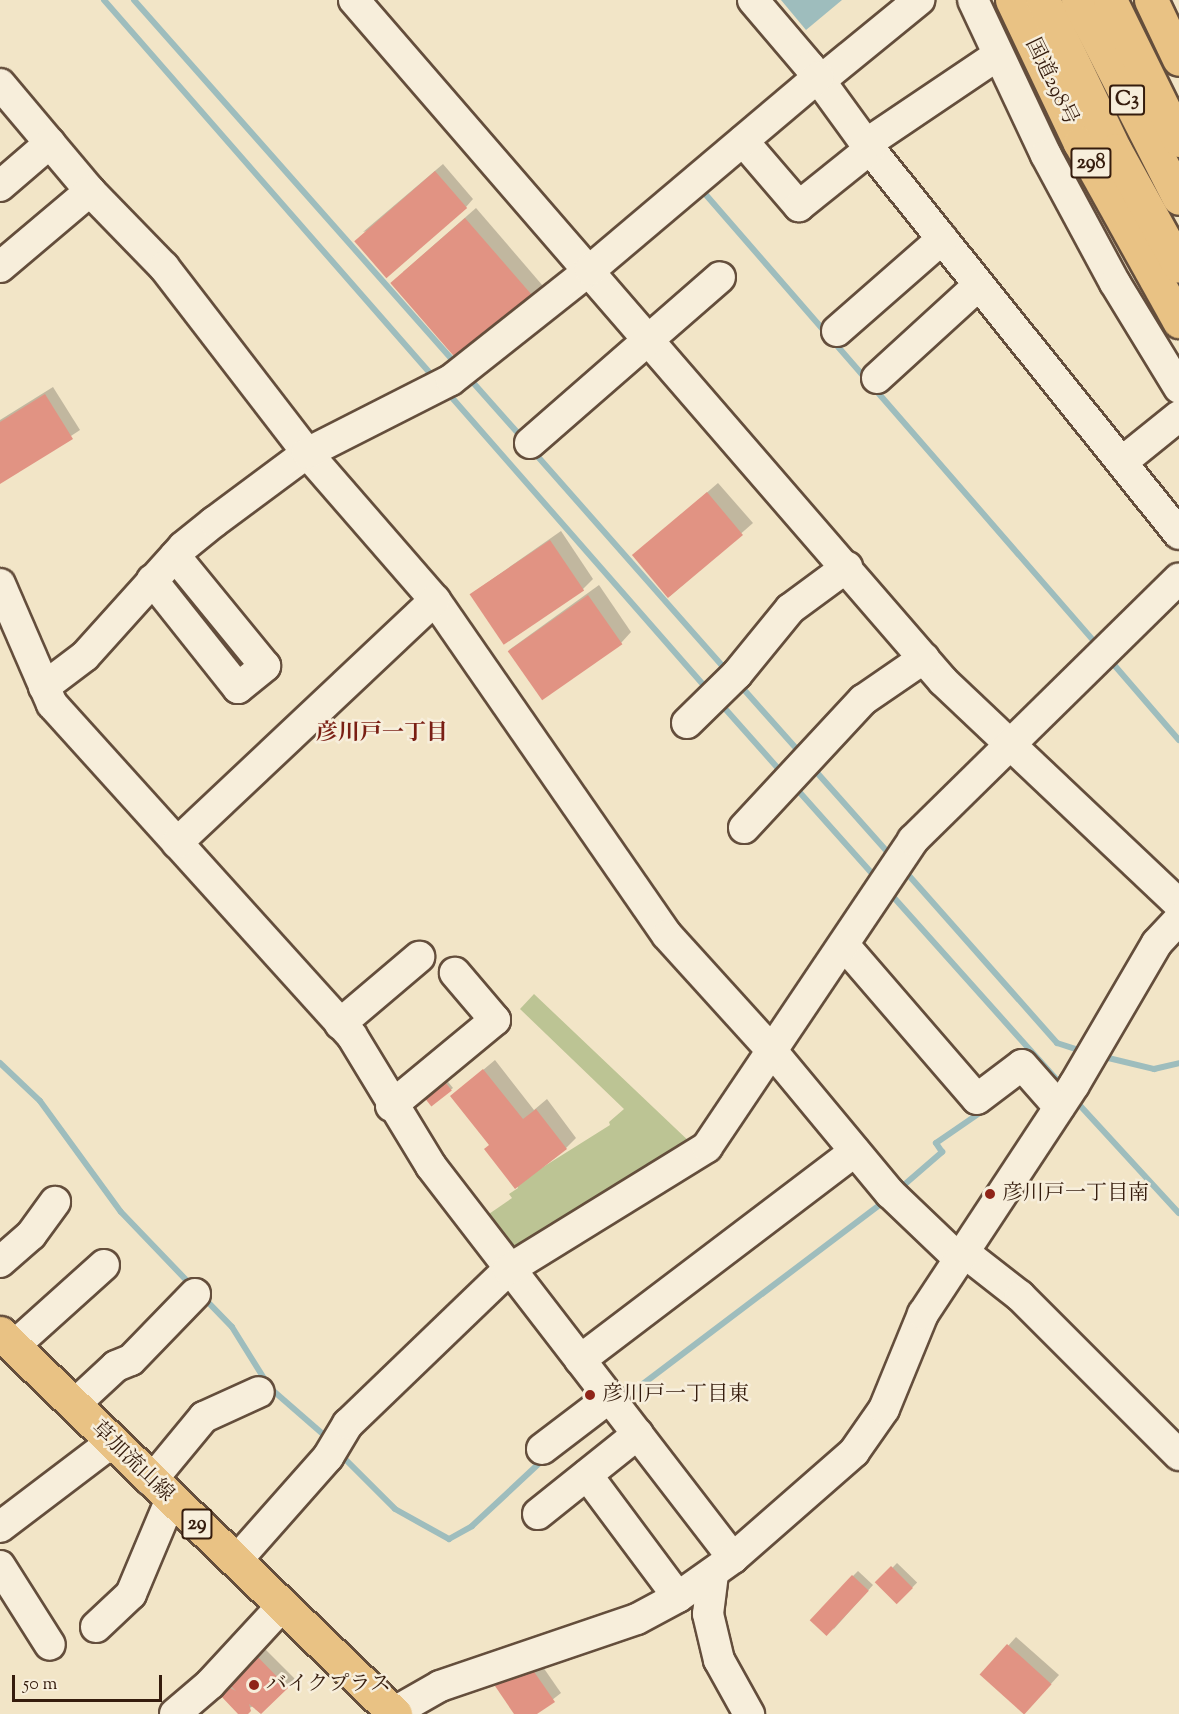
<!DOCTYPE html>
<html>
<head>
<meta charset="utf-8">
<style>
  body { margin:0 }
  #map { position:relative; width:1179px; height:1714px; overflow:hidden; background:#f2e5c7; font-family:"Sorts Mill Goudy","Noto Serif JP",serif }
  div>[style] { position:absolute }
  .green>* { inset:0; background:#bcc494 }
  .water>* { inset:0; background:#9ebdbd }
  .shadow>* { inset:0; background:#0003; transform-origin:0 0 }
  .stream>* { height:6px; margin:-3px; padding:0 3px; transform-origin:3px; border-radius:3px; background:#9ebdbd }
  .building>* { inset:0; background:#e19383; transform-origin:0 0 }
  .roads { filter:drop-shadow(2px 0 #644e3c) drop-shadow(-2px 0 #644e3c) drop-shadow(0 2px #644e3c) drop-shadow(0 -2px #644e3c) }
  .minor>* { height:30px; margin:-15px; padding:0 15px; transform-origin:15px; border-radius:15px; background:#f7eedb }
  .major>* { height:33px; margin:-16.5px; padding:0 16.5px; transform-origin:16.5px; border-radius:16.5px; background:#e9c284 }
  .highway>* { height:33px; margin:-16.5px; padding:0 16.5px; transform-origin:16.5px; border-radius:16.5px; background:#e9c284 }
  .dots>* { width:16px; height:16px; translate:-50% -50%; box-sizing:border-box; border:3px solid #f7eedb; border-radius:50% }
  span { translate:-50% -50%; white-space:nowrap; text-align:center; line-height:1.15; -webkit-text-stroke:5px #f7eedb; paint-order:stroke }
  .shield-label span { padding:2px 4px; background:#f7eedb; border:2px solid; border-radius:4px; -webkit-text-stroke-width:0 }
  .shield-label { font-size:20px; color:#351c0d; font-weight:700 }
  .street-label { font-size:21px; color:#351c0d }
  .poi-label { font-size:21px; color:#351c0d }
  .left { translate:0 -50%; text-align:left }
  .neighbourhood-label { font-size:22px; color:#7a1f14; font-weight:700 }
  .scale { position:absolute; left:12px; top:1675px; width:150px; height:27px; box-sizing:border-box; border:3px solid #351c0d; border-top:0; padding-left:8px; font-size:18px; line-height:21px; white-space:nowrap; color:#351c0d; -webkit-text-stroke:4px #f7eedb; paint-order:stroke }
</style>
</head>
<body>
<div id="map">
  <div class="green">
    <div style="clip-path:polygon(534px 994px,694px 1146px,512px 1251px,486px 1216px,512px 1198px,509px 1194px,518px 1188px,516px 1184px,610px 1125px,609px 1122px,624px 1109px,520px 1009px)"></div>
  </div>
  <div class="water">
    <div style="clip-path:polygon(781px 0,842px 0,806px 30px)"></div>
  </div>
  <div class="shadow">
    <div style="clip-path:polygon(443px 164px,473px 199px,466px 207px,363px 232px)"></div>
    <div style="clip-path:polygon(476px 208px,543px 286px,532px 296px,403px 272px)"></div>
    <div style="clip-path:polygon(53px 387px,80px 430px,0 483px,0 420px)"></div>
    <div style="clip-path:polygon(718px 483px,753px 523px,670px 596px,646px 545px)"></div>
    <div style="clip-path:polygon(561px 531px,593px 579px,583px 589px,471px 594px)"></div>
    <div style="clip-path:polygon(599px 585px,631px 632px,621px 643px,509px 650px)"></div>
    <div style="clip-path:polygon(495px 1060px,534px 1110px,547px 1099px,576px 1138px,566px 1148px,490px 1145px,452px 1096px)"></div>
    <div style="clip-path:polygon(444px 1077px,453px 1088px,432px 1105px)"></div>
    <div style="left:897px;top:1563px;width:28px;height:28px;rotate:44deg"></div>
    <div style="clip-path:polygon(858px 1571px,873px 1585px,833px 1630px,853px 1576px)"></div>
    <div style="clip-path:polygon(1016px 1637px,1059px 1675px,1032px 1705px,982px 1675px)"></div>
    <div style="clip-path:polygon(262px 1646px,295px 1679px,260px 1713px,253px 1706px,240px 1714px,222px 1695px)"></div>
    <div style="clip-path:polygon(536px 1657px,561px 1693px,534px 1714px,516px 1714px,497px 1686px)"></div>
  </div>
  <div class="stream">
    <div style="left:104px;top:0;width:505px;rotate:48.86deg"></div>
    <div style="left:134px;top:0;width:489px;rotate:48.5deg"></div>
    <div style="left:700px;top:188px;width:254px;rotate:49deg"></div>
    <div style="left:469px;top:378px;width:83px;rotate:48.4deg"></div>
    <div style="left:873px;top:387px;width:344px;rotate:49deg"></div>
    <div style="left:447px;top:392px;width:398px;rotate:48.8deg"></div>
    <div style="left:532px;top:450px;width:296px;rotate:48.6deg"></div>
    <div style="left:1109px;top:659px;width:107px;rotate:49.2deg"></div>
    <div style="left:739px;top:684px;width:95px;rotate:48.4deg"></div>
    <div style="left:720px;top:703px;width:95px;rotate:48.4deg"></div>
    <div style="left:812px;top:767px;width:119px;rotate:48.4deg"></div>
    <div style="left:794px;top:786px;width:125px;rotate:48.3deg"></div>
    <div style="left:904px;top:870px;width:231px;rotate:48.5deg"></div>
    <div style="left:1057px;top:1043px;width:28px;rotate:18deg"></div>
    <div style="left:888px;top:891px;width:263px;rotate:48.2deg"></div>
    <div style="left:1100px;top:1056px;width:56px;rotate:13.5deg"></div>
    <div style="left:1154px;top:1069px;width:26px;rotate:-13deg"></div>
    <div style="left:0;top:1063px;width:55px;rotate:43.5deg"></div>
    <div style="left:40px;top:1101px;width:137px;rotate:53.9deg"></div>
    <div style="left:121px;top:1212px;width:104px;rotate:46.2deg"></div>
    <div style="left:1074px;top:1099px;width:155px;rotate:47.4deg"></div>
    <div style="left:897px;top:1191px;width:60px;rotate:-40.9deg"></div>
    <div style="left:942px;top:1152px;width:11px;rotate:-124deg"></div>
    <div style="left:936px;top:1143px;width:58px;rotate:-34.5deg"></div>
    <div style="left:202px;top:1296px;width:43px;rotate:45.9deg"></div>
    <div style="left:232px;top:1327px;width:72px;rotate:58.1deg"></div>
    <div style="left:270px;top:1388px;width:70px;rotate:41deg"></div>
    <div style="left:623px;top:1399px;width:328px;rotate:-37.1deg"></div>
    <div style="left:341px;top:1455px;width:76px;rotate:45deg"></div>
    <div style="left:395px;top:1509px;width:62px;rotate:29.1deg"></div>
    <div style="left:449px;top:1539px;width:26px;rotate:-29deg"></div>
    <div style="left:472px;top:1526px;width:100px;rotate:-43deg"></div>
  </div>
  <div class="building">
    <div style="left:435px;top:171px;width:49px;height:107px;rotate:49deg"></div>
    <div style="left:465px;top:218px;width:105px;height:99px;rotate:49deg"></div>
    <div style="clip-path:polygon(45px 394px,73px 439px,0 484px,0 422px)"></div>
    <div style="left:707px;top:492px;width:56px;height:98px;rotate:50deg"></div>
    <div style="left:550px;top:540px;width:61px;height:97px;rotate:56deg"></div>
    <div style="left:588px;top:595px;width:60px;height:98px;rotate:55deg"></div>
    <div style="clip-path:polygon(483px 1069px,523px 1119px,536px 1109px,567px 1149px,515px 1189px,484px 1149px,489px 1145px,450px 1096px)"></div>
    <div style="left:442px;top:1078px;width:16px;height:26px;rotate:52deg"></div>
    <div style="left:891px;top:1566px;width:31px;height:23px;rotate:45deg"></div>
    <div style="left:852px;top:1575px;width:23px;height:62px;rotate:43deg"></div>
    <div style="left:1007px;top:1644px;width:60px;height:41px;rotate:42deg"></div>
    <div style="clip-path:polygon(254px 1653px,288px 1688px,261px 1714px,249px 1704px,251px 1711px,248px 1714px,238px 1714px,220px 1695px,228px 1687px,236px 1691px,226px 1681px)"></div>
    <div style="clip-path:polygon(528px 1663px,555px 1702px,537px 1714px,514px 1714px,495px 1686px)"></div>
  </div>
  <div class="roads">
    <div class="minor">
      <div style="left:354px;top:0;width:900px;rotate:49.14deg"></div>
      <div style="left:943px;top:681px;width:325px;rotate:43.4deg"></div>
      <div style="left:753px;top:0;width:88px;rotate:49.6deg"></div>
      <div style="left:810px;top:67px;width:95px;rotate:54deg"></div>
      <div style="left:866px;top:144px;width:500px;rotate:51.25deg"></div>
      <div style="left:973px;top:0;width:171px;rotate:64.8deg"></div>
      <div style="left:1046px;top:155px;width:145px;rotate:61.7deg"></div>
      <div style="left:1115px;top:283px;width:123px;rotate:58.6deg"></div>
      <div style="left:821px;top:80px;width:127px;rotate:-39.2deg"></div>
      <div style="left:0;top:84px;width:140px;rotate:49.9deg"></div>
      <div style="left:90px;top:191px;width:106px;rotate:45.8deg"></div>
      <div style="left:164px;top:267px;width:235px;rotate:52.4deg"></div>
      <div style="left:307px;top:453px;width:195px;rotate:49deg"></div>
      <div style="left:435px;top:600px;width:407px;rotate:55.3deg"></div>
      <div style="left:667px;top:935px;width:156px;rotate:47.8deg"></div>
      <div style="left:772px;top:1051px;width:185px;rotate:50.3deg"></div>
      <div style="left:890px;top:1193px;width:97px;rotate:43.7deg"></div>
      <div style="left:743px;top:141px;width:86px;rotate:49.3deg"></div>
      <div style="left:799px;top:206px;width:91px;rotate:-38.8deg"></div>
      <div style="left:866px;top:144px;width:159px;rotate:-34deg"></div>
      <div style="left:0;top:186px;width:66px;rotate:-40.7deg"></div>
      <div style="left:0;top:267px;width:118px;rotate:-40.2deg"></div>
      <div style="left:837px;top:331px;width:140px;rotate:-41.2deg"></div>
      <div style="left:877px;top:378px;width:138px;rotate:-42.4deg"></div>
      <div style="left:530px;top:443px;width:252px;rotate:-41.1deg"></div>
      <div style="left:1122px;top:462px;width:73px;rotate:-38.9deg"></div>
      <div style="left:152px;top:580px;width:138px;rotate:51.5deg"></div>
      <div style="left:238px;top:688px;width:35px;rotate:-39deg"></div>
      <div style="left:265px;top:666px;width:142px;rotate:-129.3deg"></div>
      <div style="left:0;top:584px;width:131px;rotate:66.6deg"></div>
      <div style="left:52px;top:704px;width:447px;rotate:47.9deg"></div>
      <div style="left:352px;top:1036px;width:152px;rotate:58.7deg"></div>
      <div style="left:431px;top:1166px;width:495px;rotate:52.4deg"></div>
      <div style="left:44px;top:687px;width:51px;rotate:-37.1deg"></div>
      <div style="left:85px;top:656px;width:147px;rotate:-48deg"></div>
      <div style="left:183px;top:547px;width:40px;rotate:-39deg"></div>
      <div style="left:214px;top:522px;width:116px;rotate:-36.6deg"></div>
      <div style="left:307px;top:453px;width:161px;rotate:-26.9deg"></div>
      <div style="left:451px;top:380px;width:177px;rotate:-38.4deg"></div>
      <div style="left:590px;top:270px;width:299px;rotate:-40.2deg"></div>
      <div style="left:687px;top:723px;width:70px;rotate:-44.4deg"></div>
      <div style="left:737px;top:674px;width:84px;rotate:-50.8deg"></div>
      <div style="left:790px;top:609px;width:71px;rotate:-36.4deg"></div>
      <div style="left:744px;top:828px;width:175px;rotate:-47.1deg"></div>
      <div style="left:863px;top:700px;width:74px;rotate:-34.5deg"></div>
      <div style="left:177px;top:843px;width:354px;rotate:-43.3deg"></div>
      <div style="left:844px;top:945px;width:203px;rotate:49.2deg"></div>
      <div style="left:977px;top:1099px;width:56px;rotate:-37.1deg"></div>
      <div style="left:1022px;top:1065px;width:56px;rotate:48.6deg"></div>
      <div style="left:340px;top:1024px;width:104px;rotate:-40.3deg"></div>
      <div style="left:391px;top:1106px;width:135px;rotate:-39.6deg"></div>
      <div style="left:495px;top:1020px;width:62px;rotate:-130.4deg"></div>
      <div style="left:965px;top:1253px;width:70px;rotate:38deg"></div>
      <div style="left:1020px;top:1296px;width:225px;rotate:45deg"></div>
      <div style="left:0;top:1262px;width:41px;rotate:-41.1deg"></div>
      <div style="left:31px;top:1235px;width:41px;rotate:-54deg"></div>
      <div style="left:14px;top:1346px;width:121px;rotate:-42deg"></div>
      <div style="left:580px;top:1360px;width:345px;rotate:-37.2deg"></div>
      <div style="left:74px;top:1405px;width:57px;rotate:-42.9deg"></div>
      <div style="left:116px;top:1366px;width:16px;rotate:-22deg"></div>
      <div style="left:131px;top:1360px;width:92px;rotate:-45.9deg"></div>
      <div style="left:542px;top:1449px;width:84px;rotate:-37.3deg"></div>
      <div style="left:587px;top:1475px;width:152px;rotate:53.3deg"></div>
      <div style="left:151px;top:1481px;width:83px;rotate:-50.4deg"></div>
      <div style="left:204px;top:1417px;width:60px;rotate:-24.4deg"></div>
      <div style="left:538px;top:1514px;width:128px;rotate:-38.7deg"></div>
      <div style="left:0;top:1527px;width:141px;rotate:-37.2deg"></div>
      <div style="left:236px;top:1561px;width:139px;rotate:-48.5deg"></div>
      <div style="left:328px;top:1457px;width:39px;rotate:-59deg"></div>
      <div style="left:348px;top:1424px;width:222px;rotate:-43.9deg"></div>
      <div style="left:508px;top:1270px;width:234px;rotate:-31.7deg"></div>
      <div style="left:707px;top:1147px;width:370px;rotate:-56.1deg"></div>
      <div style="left:913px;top:840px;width:373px;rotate:-44.5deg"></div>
      <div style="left:0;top:1566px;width:93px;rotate:57.7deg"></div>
      <div style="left:713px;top:1574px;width:40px;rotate:97.1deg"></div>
      <div style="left:708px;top:1614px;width:47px;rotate:76.6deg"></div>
      <div style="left:719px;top:1660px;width:62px;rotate:60.9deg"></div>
      <div style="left:96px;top:1627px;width:48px;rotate:-43.3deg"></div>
      <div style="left:131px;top:1594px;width:103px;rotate:-67.2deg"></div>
      <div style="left:175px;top:1714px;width:46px;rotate:-40.6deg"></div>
      <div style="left:210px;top:1684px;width:106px;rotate:-47.3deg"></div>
      <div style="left:391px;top:1714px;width:56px;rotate:-29.7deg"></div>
      <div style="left:440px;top:1686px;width:208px;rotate:-18.8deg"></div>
      <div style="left:637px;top:1619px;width:47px;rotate:-28.2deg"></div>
      <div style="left:678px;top:1597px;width:67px;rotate:-35.3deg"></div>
      <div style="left:733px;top:1558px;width:161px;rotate:-41.2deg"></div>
      <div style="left:854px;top:1452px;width:52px;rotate:-55.1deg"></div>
      <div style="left:884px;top:1409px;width:103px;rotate:-67.7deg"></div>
      <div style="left:923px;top:1314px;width:274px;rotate:-56.6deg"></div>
      <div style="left:1074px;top:1085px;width:164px;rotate:-59.7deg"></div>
      <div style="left:1157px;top:943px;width:33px;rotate:-47deg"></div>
    </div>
    <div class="major">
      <div style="left:0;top:1333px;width:549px;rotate:43.97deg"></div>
    </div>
    <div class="highway">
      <div style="left:1012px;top:0;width:158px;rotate:64.6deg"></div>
      <div style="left:1080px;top:143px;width:204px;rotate:60.9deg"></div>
      <div style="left:1043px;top:0;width:166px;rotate:64.4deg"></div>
      <div style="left:1115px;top:150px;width:132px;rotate:61.1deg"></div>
      <div style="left:1078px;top:0;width:222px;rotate:63deg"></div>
      <div style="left:1110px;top:0;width:156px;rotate:63.8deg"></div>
      <div style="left:1151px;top:0;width:65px;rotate:64.6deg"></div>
    </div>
  </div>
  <div class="dots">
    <div style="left:990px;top:1194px;background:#8f2418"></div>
    <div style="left:590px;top:1395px;background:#8f2418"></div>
    <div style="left:254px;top:1685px;background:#8f2418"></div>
  </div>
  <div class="shield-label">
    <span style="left:1127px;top:100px">C3</span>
    <span style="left:1091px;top:163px">298</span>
    <span style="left:197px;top:1524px">29</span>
  </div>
  <div class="street-label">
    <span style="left:1051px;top:82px;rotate:64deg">国道298号</span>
    <span style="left:132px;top:1462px;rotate:44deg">草加流山線</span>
  </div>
  <div class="poi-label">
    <span class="left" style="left:1002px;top:1194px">彦川戸一丁目南</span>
    <span class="left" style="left:602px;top:1395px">彦川戸一丁目東</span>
    <span class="left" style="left:266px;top:1685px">バイクプラス</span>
  </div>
  <div class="neighbourhood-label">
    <span style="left:382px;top:735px">彦川戸一丁目</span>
  </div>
  <div class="scale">50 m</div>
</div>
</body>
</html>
